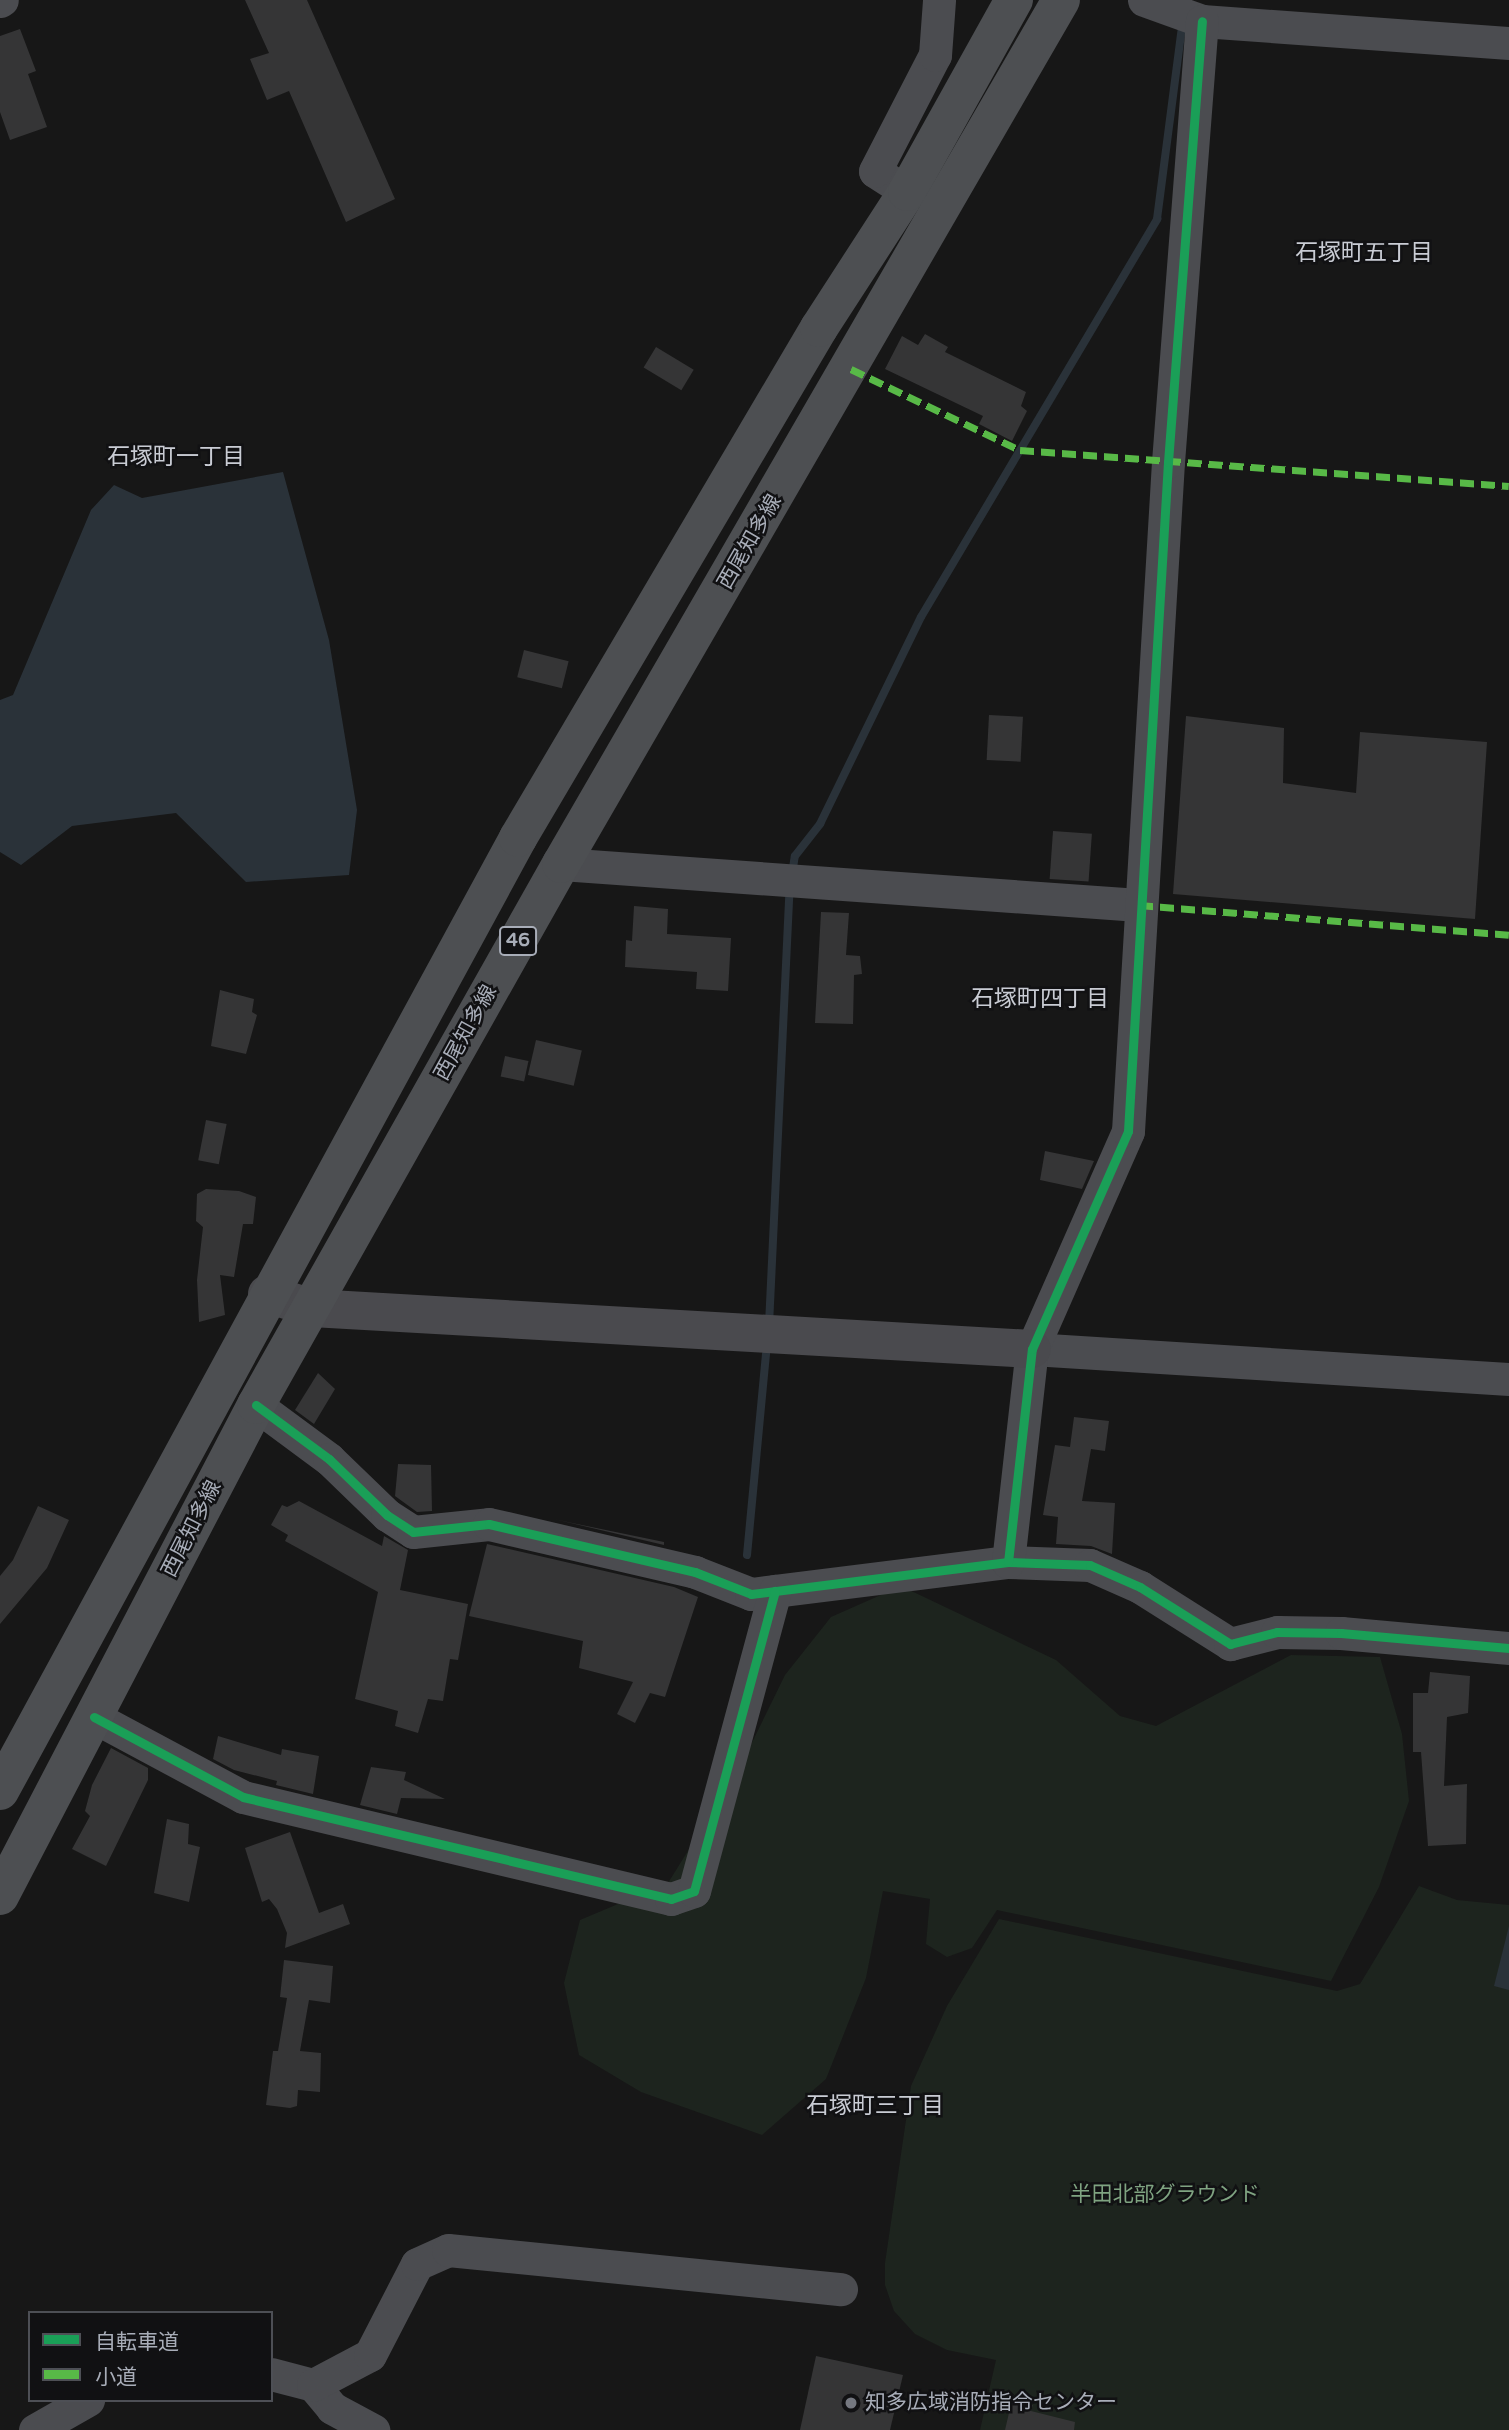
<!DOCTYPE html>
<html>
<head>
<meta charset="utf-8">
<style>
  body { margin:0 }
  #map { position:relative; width:1509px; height:2430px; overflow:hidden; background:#171717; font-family:"Varela Round","Noto Sans JP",sans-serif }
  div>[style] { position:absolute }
  .green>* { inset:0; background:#1d241e }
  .water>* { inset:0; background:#2a3239 }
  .stream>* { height:8px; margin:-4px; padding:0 4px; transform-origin:4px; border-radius:4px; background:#2a3239 }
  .building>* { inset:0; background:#353536; transform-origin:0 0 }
  .street>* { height:33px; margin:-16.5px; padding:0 16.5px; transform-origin:16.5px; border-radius:16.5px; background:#4b4c50 }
  .secondary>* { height:38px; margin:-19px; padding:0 19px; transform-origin:19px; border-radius:19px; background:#4a4a4e }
  .primary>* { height:38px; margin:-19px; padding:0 19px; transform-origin:19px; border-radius:19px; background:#4d4f52 }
  .quiet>* { height:7px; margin-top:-3.5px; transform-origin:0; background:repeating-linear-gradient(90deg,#58b947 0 14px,transparent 0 21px) }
  .cycleway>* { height:9px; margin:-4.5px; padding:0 4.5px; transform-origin:4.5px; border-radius:4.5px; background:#1a9f57 }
  .dots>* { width:19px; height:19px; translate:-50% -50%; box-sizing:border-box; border:4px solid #111113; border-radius:50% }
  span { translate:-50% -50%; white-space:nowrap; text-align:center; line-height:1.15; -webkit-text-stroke:5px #111113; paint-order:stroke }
  .shield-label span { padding:2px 5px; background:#111113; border:2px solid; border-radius:5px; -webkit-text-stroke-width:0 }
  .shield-label { font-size:19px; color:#a8adb8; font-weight:700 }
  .street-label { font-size:21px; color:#a8adb8 }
  .park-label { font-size:21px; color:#7fa381 }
  .poi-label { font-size:21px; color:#a8adb8 }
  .left { translate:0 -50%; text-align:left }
  .neighbourhood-label { font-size:23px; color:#c9ccd4 }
  .legend { position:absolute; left:28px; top:2311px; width:245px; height:91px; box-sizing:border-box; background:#111113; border:2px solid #4d4f55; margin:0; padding:9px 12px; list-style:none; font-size:21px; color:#a8adb8 }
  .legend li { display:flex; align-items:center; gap:14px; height:35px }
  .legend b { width:35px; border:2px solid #4d4f55 }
</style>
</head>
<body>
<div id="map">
  <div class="green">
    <div style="clip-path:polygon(901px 1586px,1056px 1660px,1120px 1716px,1156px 1726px,1291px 1655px,1380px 1657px,1402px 1734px,1409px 1801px,1379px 1887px,1331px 1981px,997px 1910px,972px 1948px,947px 1957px,926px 1944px,930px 1899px,883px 1891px,866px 1978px,826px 2079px,762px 2135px,641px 2092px,579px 2055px,564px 1983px,580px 1920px,668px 1883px,740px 1767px,785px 1675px,831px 1617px)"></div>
    <div style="clip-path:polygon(1419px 1886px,1457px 1900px,1509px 1905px,1509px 2430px,980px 2430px,996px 2360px,947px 2350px,915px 2334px,894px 2311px,885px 2285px,885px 2263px,911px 2086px,947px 2006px,999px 1919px,1337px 1991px,1360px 1984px)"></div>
  </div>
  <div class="water">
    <div style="clip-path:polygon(283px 472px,329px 640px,357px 810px,349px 875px,246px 882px,176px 813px,72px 826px,21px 865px,0 852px,0 700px,13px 695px,91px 510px,114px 485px,142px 498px)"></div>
    <div style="clip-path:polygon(1509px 1926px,1509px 1990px,1494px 1986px)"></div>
  </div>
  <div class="stream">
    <div style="left:792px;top:874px;width:18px;rotate:-81deg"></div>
    <div style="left:795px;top:856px;width:41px;rotate:-52deg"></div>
    <div style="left:820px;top:824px;width:230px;rotate:-64deg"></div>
    <div style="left:921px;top:617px;width:463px;rotate:-59.3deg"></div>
    <div style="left:1157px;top:219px;width:201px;rotate:-82.6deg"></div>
    <div style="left:769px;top:1325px;width:439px;rotate:-87.3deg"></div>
    <div style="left:747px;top:1555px;width:211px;rotate:-84.6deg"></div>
  </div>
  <div class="building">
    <div style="clip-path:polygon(245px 0,307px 0,395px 199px,346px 222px,289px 91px,267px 100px,250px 59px,269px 53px)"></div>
    <div style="clip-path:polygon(20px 29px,36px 71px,28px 74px,47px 127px,10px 140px,0 112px,0 36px)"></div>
    <div style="clip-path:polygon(925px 334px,948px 347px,945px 352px,1026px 392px,1021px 406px,1027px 411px,1012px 441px,979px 424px,983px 416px,885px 369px,902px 336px,918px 345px)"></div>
    <div style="left:656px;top:347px;width:44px;height:24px;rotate:31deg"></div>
    <div style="left:524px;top:650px;width:46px;height:28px;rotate:14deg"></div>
    <div style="left:989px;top:715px;width:34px;height:45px;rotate:3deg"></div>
    <div style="clip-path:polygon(1186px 716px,1284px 728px,1283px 783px,1356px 793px,1360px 732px,1487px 742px,1475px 919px,1173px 894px)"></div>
    <div style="left:1053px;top:831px;width:39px;height:48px;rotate:4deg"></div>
    <div style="clip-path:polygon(634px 906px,668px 909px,667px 934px,731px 938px,728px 991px,696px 989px,697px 972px,625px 967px,626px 940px,632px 941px)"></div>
    <div style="clip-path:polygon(821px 912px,849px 913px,846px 955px,860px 956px,862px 974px,854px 975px,853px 1024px,815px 1023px)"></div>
    <div style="clip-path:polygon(220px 990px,254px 999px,252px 1012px,257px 1015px,246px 1054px,211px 1046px)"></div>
    <div style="left:536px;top:1040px;width:47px;height:36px;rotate:13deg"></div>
    <div style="left:505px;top:1056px;width:24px;height:21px;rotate:12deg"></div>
    <div style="left:206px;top:1120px;width:21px;height:41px;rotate:11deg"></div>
    <div style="clip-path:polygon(1045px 1151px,1094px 1161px,1082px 1189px,1040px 1180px)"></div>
    <div style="clip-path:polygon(206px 1189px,239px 1191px,256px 1197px,253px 1224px,243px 1224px,234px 1277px,220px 1275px,225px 1315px,199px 1322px,197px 1280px,203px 1227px,196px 1221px,197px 1194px)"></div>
    <div style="clip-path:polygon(318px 1373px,335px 1389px,314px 1424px,295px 1410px)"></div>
    <div style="clip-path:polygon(1074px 1417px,1109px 1421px,1105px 1451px,1091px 1449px,1082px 1501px,1115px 1503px,1112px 1554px,1091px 1546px,1056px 1544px,1058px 1517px,1043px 1515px,1055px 1445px,1070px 1447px)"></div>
    <div style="clip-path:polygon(398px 1464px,431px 1465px,432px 1511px,417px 1512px,395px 1496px)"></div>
    <div style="clip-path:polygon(299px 1501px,382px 1546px,384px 1536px,408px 1550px,400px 1590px,468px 1604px,458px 1660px,450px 1659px,443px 1701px,428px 1699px,418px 1733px,395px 1726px,398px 1711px,355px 1699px,378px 1592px,285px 1541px,288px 1535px,271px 1525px,282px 1505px,287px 1507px)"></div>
    <div style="clip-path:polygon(38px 1506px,69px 1520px,47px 1568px,0 1624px,0 1576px,13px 1560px)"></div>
    <div style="clip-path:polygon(554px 1519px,572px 1523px,664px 1542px,664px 1545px)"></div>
    <div style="clip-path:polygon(487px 1544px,674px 1587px,698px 1597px,665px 1697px,650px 1693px,635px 1723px,617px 1714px,633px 1682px,579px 1668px,583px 1641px,469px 1616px)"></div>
    <div style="clip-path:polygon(1430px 1672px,1470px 1676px,1468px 1713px,1447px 1717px,1444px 1786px,1467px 1784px,1466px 1844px,1428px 1846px,1421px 1752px,1413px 1752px,1413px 1693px,1428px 1693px)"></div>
    <div style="clip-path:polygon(218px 1736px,281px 1755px,282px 1749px,319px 1756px,313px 1794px,276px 1785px,277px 1781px,234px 1770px,213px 1759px)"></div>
    <div style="clip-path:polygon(111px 1748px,148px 1768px,148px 1780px,106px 1866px,72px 1849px,90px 1816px,85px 1811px,92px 1785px)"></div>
    <div style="clip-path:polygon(371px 1767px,406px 1772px,404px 1780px,445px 1799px,401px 1798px,397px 1814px,360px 1805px)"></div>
    <div style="clip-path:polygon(167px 1819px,189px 1824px,188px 1844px,200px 1847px,189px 1902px,154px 1893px)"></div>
    <div style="clip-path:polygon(290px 1832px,319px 1913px,343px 1904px,350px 1924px,285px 1948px,287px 1933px,277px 1909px,269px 1899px,262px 1902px,245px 1848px)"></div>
    <div style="clip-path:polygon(284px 1960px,333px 1966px,330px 2003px,309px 2000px,300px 2051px,321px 2053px,320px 2092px,298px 2090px,297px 2106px,290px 2108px,266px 2105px,273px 2051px,278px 2051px,287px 1998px,280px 1997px)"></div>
    <div style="clip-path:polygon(816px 2356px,903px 2375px,890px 2430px,800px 2430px)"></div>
    <div style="clip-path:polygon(1012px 2400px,1033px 2405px,1031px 2411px,1075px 2422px,1074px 2430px,1005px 2430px)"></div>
  </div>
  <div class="street">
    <div style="left:1144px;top:0;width:62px;rotate:19.9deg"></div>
    <div style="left:1202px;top:21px;width:308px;rotate:4.1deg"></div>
    <div style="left:0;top:1px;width:2px;rotate:-27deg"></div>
    <div style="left:907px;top:192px;width:38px;rotate:-147deg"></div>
    <div style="left:875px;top:171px;width:131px;rotate:-62.7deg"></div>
    <div style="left:935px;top:55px;width:55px;rotate:-85.8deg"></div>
    <div style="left:561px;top:864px;width:579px;rotate:4.06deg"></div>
    <div style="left:1032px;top:1349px;width:478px;rotate:3.6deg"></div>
    <div style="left:256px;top:1405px;width:91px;rotate:36.5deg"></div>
    <div style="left:329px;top:1459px;width:81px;rotate:44deg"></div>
    <div style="left:387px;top:1515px;width:31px;rotate:33deg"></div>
    <div style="left:413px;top:1532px;width:76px;rotate:-6deg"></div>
    <div style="left:489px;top:1524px;width:212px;rotate:13.1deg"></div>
    <div style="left:695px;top:1572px;width:60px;rotate:21.4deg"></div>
    <div style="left:751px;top:1594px;width:259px;rotate:-7.1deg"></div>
    <div style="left:1008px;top:1562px;width:82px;rotate:2.1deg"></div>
    <div style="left:1090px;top:1565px;width:55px;rotate:23.7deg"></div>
    <div style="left:1140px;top:1587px;width:107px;rotate:32.3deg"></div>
    <div style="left:1230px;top:1644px;width:49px;rotate:-14.3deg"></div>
    <div style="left:1277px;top:1632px;width:64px;rotate:0.9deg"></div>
    <div style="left:1341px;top:1633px;width:169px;rotate:5.1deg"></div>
    <div style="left:1008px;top:1562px;width:214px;rotate:-83.6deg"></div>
    <div style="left:1032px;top:1349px;width:238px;rotate:-66.2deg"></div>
    <div style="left:1128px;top:1131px;width:670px;rotate:-86.58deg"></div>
    <div style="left:1168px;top:462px;width:442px;rotate:-85.6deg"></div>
    <div style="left:94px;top:1717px;width:169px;rotate:28.2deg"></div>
    <div style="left:243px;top:1797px;width:440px;rotate:13.4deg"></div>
    <div style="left:671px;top:1899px;width:24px;rotate:-19deg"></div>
    <div style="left:694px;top:1891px;width:311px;rotate:-74.9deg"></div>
    <div style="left:271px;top:2374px;width:43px;rotate:14.7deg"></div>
    <div style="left:313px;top:2385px;width:30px;rotate:50deg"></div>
    <div style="left:332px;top:2408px;width:47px;rotate:28.2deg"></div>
    <div style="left:313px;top:2385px;width:64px;rotate:-27.8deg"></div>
    <div style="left:370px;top:2355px;width:102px;rotate:-62.7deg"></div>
    <div style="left:417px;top:2264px;width:34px;rotate:-24deg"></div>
    <div style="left:448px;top:2250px;width:395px;rotate:5.7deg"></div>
    <div style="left:35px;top:2430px;width:61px;rotate:-29.5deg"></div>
  </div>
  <div class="secondary">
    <div style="left:267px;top:1294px;width:47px;rotate:17.3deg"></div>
    <div style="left:312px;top:1308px;width:721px;rotate:3.26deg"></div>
  </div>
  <div class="primary">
    <div style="left:0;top:1791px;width:1085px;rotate:-61.47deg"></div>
    <div style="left:518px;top:838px;width:592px;rotate:-59.45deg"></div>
    <div style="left:819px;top:328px;width:162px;rotate:-57.1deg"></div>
    <div style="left:907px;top:192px;width:220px;rotate:-60.9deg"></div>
    <div style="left:0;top:1896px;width:554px;rotate:-62.46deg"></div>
    <div style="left:256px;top:1405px;width:621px;rotate:-60.59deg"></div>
    <div style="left:561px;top:864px;width:998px;rotate:-59.94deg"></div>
  </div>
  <div class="quiet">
    <div style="left:851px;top:369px;width:187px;rotate:25.6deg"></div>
    <div style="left:1020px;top:450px;width:490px;rotate:4.2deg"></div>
    <div style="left:1139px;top:905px;width:371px;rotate:4.6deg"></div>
  </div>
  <div class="cycleway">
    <div style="left:256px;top:1405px;width:91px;rotate:36.5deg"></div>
    <div style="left:329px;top:1459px;width:81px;rotate:44deg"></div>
    <div style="left:387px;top:1515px;width:31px;rotate:33deg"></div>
    <div style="left:413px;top:1532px;width:76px;rotate:-6deg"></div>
    <div style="left:489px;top:1524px;width:212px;rotate:13.1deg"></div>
    <div style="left:695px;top:1572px;width:60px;rotate:21.4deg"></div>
    <div style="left:751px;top:1594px;width:259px;rotate:-7.1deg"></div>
    <div style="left:1008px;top:1562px;width:82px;rotate:2.1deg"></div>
    <div style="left:1090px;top:1565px;width:55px;rotate:23.7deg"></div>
    <div style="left:1140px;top:1587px;width:107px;rotate:32.3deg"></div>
    <div style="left:1230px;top:1644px;width:49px;rotate:-14.3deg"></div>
    <div style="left:1277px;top:1632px;width:64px;rotate:0.9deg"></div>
    <div style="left:1341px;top:1633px;width:169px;rotate:5.1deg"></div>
    <div style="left:1008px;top:1562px;width:214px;rotate:-83.6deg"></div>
    <div style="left:1032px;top:1349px;width:238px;rotate:-66.2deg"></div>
    <div style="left:1128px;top:1131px;width:670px;rotate:-86.58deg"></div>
    <div style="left:1168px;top:462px;width:442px;rotate:-85.6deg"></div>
    <div style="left:94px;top:1717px;width:169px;rotate:28.2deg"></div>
    <div style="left:243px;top:1797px;width:440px;rotate:13.4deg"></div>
    <div style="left:671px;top:1899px;width:24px;rotate:-19deg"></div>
    <div style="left:694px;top:1891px;width:311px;rotate:-74.9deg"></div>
  </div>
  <div class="dots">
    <div style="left:851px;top:2403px;background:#757880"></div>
  </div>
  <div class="shield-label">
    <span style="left:518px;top:941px">46</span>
  </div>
  <div class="street-label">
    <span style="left:750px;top:542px;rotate:-60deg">西尾知多線</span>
    <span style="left:466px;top:1033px;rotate:-61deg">西尾知多線</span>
    <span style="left:192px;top:1529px;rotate:-63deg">西尾知多線</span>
  </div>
  <div class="park-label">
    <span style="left:1165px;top:2195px">半田北部グラウンド</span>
  </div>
  <div class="poi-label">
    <span class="left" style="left:865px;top:2403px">知多広域消防指令センター</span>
  </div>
  <div class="neighbourhood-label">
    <span style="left:1364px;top:253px">石塚町五丁目</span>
    <span style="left:176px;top:457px">石塚町一丁目</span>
    <span style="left:1040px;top:999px">石塚町四丁目</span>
    <span style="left:875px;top:2106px">石塚町三丁目</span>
  </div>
  <ul class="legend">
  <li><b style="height:9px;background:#1a9f57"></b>自転車道</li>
  <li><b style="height:9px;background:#58b947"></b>小道</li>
  </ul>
</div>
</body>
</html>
